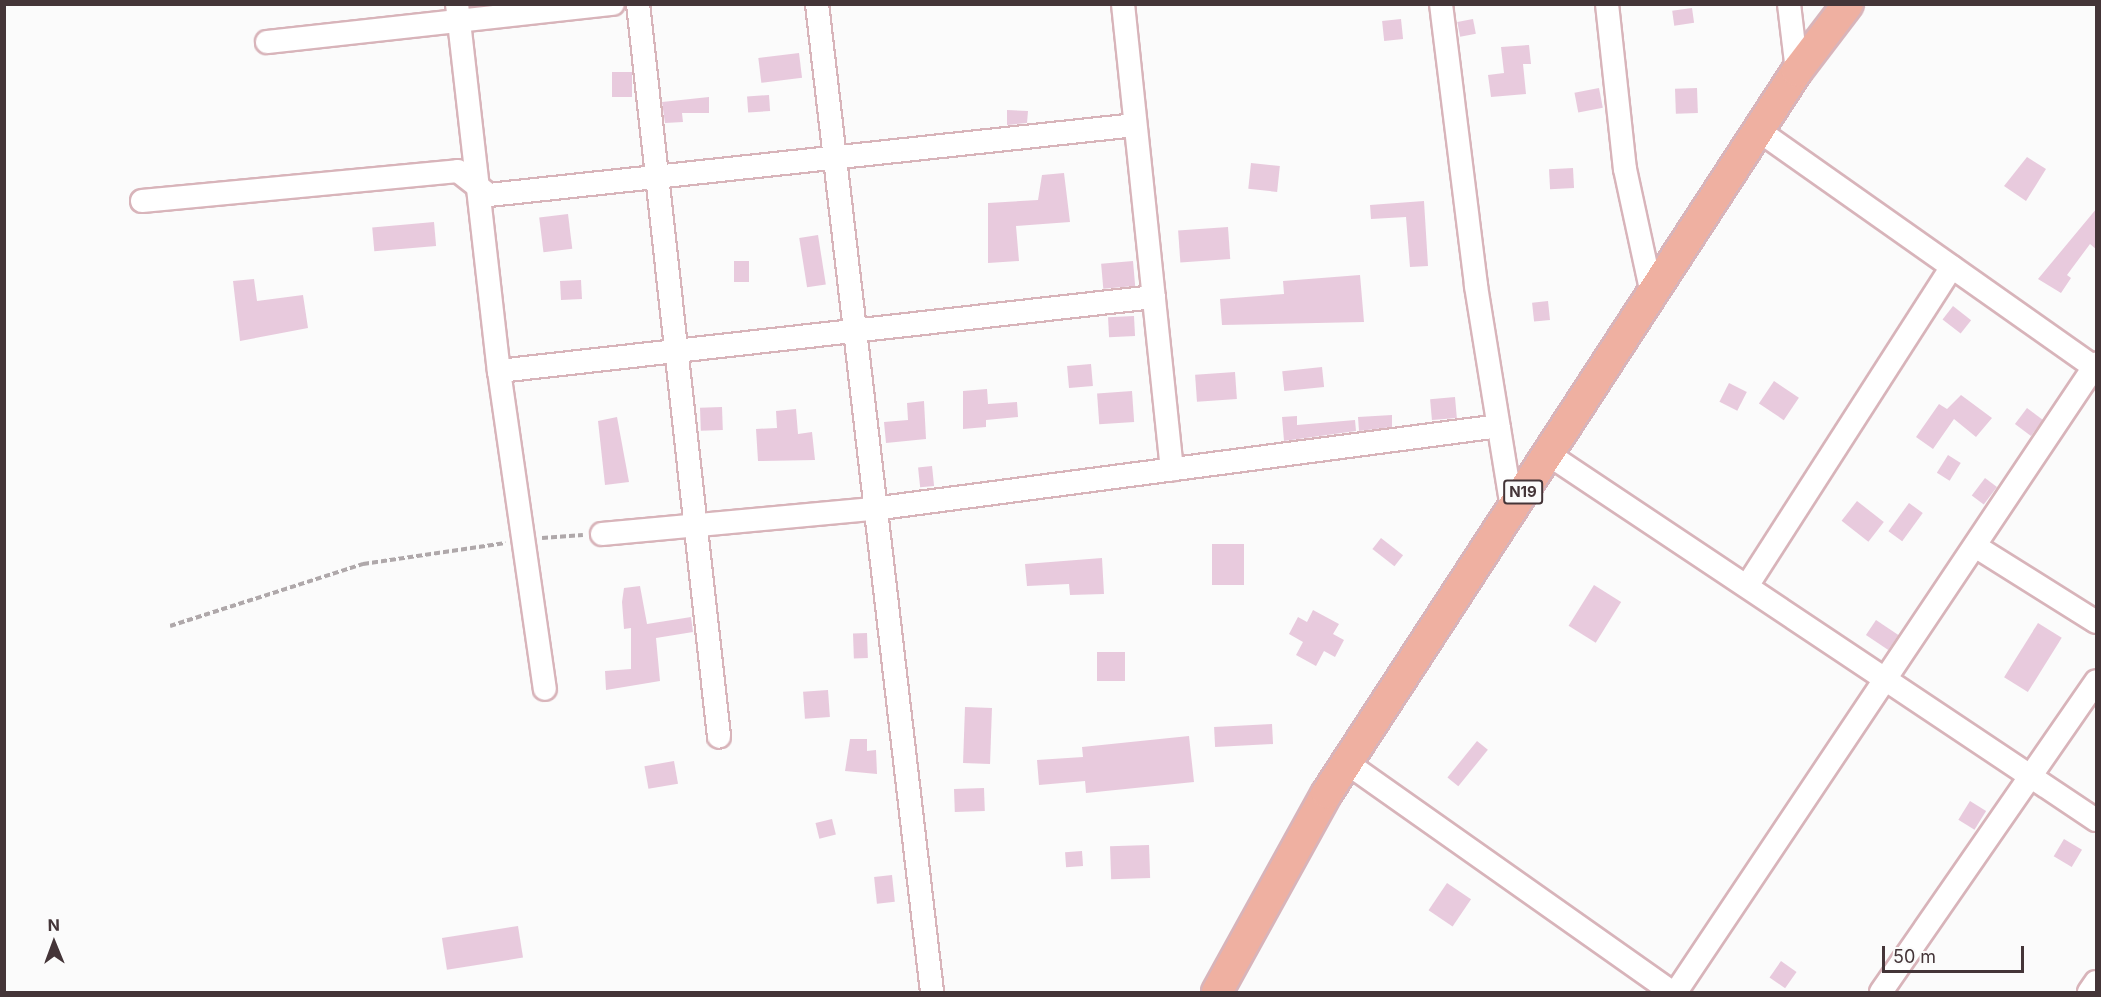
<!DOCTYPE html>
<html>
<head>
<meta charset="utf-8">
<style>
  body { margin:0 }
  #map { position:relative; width:2101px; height:997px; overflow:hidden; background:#fbfbfb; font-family:Inter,sans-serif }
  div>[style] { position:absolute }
  .building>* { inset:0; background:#e8cadd; transform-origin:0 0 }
  .path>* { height:4px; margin-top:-2px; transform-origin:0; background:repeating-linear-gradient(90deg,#afa8aa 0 6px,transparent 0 9px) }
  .roads { filter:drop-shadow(2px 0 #d8b4ba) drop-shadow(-2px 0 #d8b4ba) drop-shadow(0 2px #d8b4ba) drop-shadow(0 -2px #d8b4ba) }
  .minor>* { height:22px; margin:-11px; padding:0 11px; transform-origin:11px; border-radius:11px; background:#fff }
  .major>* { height:30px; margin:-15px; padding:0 15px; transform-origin:15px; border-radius:15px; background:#efb0a1 }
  span { translate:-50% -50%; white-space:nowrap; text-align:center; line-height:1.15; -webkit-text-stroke:4.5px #fbfbfb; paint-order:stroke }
  .shield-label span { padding:2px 4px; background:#fbfbfb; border:2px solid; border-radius:4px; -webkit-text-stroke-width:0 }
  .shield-label { font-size:15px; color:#443538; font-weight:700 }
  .frame { position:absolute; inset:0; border:6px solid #443538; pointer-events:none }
  .north { position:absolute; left:24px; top:913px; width:60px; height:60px; -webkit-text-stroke:4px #fbfbfb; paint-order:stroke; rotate:359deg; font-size:16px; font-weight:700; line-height:24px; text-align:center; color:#443538 }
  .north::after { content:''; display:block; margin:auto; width:21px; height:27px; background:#443538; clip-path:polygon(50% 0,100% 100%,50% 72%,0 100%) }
  .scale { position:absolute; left:1882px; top:946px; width:142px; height:27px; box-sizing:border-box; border:3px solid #443538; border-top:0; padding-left:8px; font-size:18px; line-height:21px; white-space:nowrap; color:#443538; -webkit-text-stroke:4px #fbfbfb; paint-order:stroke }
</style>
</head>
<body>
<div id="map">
  <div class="building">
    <div style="left:1692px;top:8px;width:15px;height:20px;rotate:82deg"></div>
    <div style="left:1401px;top:19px;width:20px;height:19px;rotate:84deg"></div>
    <div style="left:1473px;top:19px;width:15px;height:16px;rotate:79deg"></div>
    <div style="clip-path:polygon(1529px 45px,1531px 64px,1523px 64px,1526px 94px,1491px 97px,1488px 75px,1504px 73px,1501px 47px)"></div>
    <div style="left:799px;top:53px;width:25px;height:41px;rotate:83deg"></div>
    <div style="left:612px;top:72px;width:20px;height:25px"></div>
    <div style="left:1599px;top:88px;width:20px;height:25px;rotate:79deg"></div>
    <div style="left:1697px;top:88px;width:25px;height:22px;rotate:88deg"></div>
    <div style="left:769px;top:95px;width:16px;height:22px;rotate:86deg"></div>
    <div style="clip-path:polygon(709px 97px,709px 113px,682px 113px,683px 122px,665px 123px,662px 102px)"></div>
    <div style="clip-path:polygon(1007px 110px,1028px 111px,1027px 123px,1007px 125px)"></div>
    <div style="clip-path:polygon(2027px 157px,2046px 169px,2026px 201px,2004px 186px)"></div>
    <div style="left:1251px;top:163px;width:29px;height:26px;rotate:6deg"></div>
    <div style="left:1573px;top:168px;width:20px;height:24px;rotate:87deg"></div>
    <div style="clip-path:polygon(1064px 173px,1070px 222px,1016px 226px,1019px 261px,988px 263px,988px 203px,1038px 200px,1042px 175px)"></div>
    <div style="clip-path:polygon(1424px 201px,1428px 266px,1410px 267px,1406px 217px,1371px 219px,1370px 205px)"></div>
    <div style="clip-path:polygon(2097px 208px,2097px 250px,2090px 244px,2067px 275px,2071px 278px,2061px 293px,2038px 279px)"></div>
    <div style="left:568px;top:214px;width:35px;height:29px;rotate:83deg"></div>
    <div style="left:434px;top:222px;width:24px;height:62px;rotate:85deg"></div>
    <div style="left:1228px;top:227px;width:32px;height:50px;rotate:86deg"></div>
    <div style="left:818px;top:235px;width:50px;height:19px;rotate:81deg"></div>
    <div style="left:734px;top:261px;width:15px;height:21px"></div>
    <div style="left:1133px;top:261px;width:25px;height:32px;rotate:85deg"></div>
    <div style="clip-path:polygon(1360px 275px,1364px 322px,1222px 325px,1220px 299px,1284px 294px,1283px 281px)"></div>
    <div style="clip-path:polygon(254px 279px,257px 301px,303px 295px,308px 328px,240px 341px,233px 281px)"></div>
    <div style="left:581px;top:280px;width:19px;height:21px;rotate:87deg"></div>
    <div style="left:1548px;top:301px;width:19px;height:16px;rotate:84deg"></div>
    <div style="left:1953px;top:306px;width:23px;height:17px;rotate:38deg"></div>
    <div style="left:1134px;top:316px;width:20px;height:26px;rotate:87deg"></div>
    <div style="left:1091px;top:364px;width:22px;height:24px;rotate:85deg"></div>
    <div style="left:1322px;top:367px;width:20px;height:40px;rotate:84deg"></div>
    <div style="left:1235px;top:372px;width:27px;height:40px;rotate:86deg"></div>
    <div style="left:1774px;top:381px;width:30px;height:27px;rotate:34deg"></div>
    <div style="left:1729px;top:383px;width:20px;height:21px;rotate:27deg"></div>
    <div style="clip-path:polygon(987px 389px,988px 404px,1017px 402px,1018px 417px,986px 420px,986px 427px,963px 429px,963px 391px)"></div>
    <div style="left:1132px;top:391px;width:31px;height:35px;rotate:86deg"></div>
    <div style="clip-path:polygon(1961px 395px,1992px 418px,1976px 437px,1954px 419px,1933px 449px,1916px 437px,1939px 404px,1947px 409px)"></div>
    <div style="left:1455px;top:397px;width:21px;height:25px;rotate:85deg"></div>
    <div style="clip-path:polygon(924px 401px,926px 439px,886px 443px,884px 422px,908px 420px,907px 403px)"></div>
    <div style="left:722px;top:407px;width:23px;height:22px;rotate:88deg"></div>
    <div style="left:2027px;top:408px;width:20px;height:20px;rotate:37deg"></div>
    <div style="clip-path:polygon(796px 409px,798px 434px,812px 432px,815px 460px,758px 461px,756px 429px,777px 428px,776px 411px)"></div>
    <div style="clip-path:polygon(1392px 415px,1392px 427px,1359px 431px,1358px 417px)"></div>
    <div style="clip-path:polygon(1297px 416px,1297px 425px,1355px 420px,1356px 431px,1284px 441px,1282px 417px)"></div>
    <div style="clip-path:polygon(617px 417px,629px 482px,605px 485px,598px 421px)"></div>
    <div style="left:1948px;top:455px;width:15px;height:21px;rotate:32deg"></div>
    <div style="left:932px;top:466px;width:20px;height:14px;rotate:84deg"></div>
    <div style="left:1985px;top:478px;width:15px;height:22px;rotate:37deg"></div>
    <div style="left:1857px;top:501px;width:34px;height:25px;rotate:38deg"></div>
    <div style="left:1909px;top:503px;width:17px;height:35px;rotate:36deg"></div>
    <div style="left:1381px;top:538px;width:28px;height:14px;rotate:38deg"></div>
    <div style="left:1212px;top:544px;width:32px;height:41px"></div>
    <div style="clip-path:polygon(1102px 558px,1104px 594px,1070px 595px,1069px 584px,1027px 586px,1025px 564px)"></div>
    <div style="left:1594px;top:585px;width:32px;height:48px;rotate:32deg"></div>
    <div style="clip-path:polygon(640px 586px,647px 624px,691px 617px,693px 632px,656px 638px,660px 681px,606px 690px,605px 671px,631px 669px,631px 628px,624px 629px,622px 602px,624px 588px)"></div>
    <div style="clip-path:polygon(1313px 610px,1339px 624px,1333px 634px,1344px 640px,1335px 657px,1324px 651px,1316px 666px,1296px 655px,1303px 642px,1289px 634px,1298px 617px,1307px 622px)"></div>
    <div style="left:1876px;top:620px;width:27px;height:18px;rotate:34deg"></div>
    <div style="left:2038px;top:623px;width:28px;height:64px;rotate:32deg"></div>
    <div style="left:867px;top:633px;width:25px;height:14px;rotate:88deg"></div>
    <div style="left:1097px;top:652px;width:28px;height:29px"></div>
    <div style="left:828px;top:690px;width:27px;height:25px;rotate:86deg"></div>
    <div style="left:965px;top:707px;width:27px;height:56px;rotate:2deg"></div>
    <div style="left:1272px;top:724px;width:20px;height:58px;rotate:87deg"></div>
    <div style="clip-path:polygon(1189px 736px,1194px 782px,1086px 793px,1085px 781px,1039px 785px,1037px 760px,1083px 757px,1082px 747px)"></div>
    <div style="clip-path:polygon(850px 739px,867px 739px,867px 751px,876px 750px,877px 774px,845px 771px)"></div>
    <div style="left:1477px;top:741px;width:14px;height:47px;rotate:39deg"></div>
    <div style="left:674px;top:761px;width:23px;height:30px;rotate:80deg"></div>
    <div style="left:984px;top:788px;width:23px;height:30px;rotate:88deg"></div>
    <div style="left:1970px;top:801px;width:19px;height:22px;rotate:32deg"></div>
    <div style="left:832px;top:819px;width:16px;height:17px;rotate:76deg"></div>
    <div style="left:2064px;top:839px;width:21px;height:20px;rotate:31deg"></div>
    <div style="left:1149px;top:845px;width:33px;height:39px;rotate:88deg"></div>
    <div style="left:1082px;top:851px;width:15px;height:17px;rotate:86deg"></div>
    <div style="left:892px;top:875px;width:27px;height:18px;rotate:84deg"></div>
    <div style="left:1447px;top:883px;width:29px;height:33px;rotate:34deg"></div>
    <div style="left:518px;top:926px;width:32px;height:77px;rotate:81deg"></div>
    <div style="left:1781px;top:961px;width:19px;height:20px;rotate:35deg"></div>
  </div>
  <div class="path">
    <div style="left:542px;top:538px;width:41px;rotate:-4.2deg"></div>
    <div style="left:170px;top:626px;width:203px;rotate:-17.8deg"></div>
    <div style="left:363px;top:564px;width:144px;rotate:-8.4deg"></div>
  </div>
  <div class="roads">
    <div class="minor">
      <div style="left:457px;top:4px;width:369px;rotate:83.5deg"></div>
      <div style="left:499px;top:371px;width:321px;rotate:81.8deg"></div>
      <div style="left:638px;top:4px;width:737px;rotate:83.69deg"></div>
      <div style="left:817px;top:4px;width:995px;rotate:83.36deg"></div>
      <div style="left:1123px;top:4px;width:468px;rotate:84deg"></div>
      <div style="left:1441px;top:4px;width:284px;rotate:82.9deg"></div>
      <div style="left:1476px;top:286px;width:226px;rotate:80.8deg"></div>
      <div style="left:1607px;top:4px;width:166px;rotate:83.8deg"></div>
      <div style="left:1625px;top:169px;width:128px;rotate:77.8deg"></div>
      <div style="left:1789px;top:4px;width:67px;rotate:83.2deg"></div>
      <div style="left:267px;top:42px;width:348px;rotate:-6.3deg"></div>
      <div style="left:1758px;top:130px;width:413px;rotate:35.2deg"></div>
      <div style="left:142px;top:201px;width:317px;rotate:-5.4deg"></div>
      <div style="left:458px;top:171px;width:39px;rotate:38deg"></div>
      <div style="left:489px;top:195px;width:650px;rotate:-6.18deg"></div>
      <div style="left:499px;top:371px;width:659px;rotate:-6.45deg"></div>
      <div style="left:1548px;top:454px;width:659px;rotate:33.74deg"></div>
      <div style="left:602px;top:534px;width:272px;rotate:-5.3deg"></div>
      <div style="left:873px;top:509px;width:631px;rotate:-7.55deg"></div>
      <div style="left:1975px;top:546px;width:143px;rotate:32.1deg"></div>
      <div style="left:1747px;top:586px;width:379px;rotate:-57.3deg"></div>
      <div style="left:1347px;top:763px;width:398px;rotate:35.2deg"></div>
      <div style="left:1676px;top:992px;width:756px;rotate:-56.23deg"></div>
      <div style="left:1881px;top:992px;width:378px;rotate:-55.3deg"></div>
      <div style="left:2089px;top:992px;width:12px;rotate:-55deg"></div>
    </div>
    <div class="major">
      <div style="left:1217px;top:992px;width:227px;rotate:-61.1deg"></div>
      <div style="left:1327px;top:793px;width:862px;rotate:-56.94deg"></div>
      <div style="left:1797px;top:71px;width:84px;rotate:-52.7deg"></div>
    </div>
  </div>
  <div class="shield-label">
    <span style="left:1523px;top:492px">N19</span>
  </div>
  <div class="frame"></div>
  <div class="north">N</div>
  <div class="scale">50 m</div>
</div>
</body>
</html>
